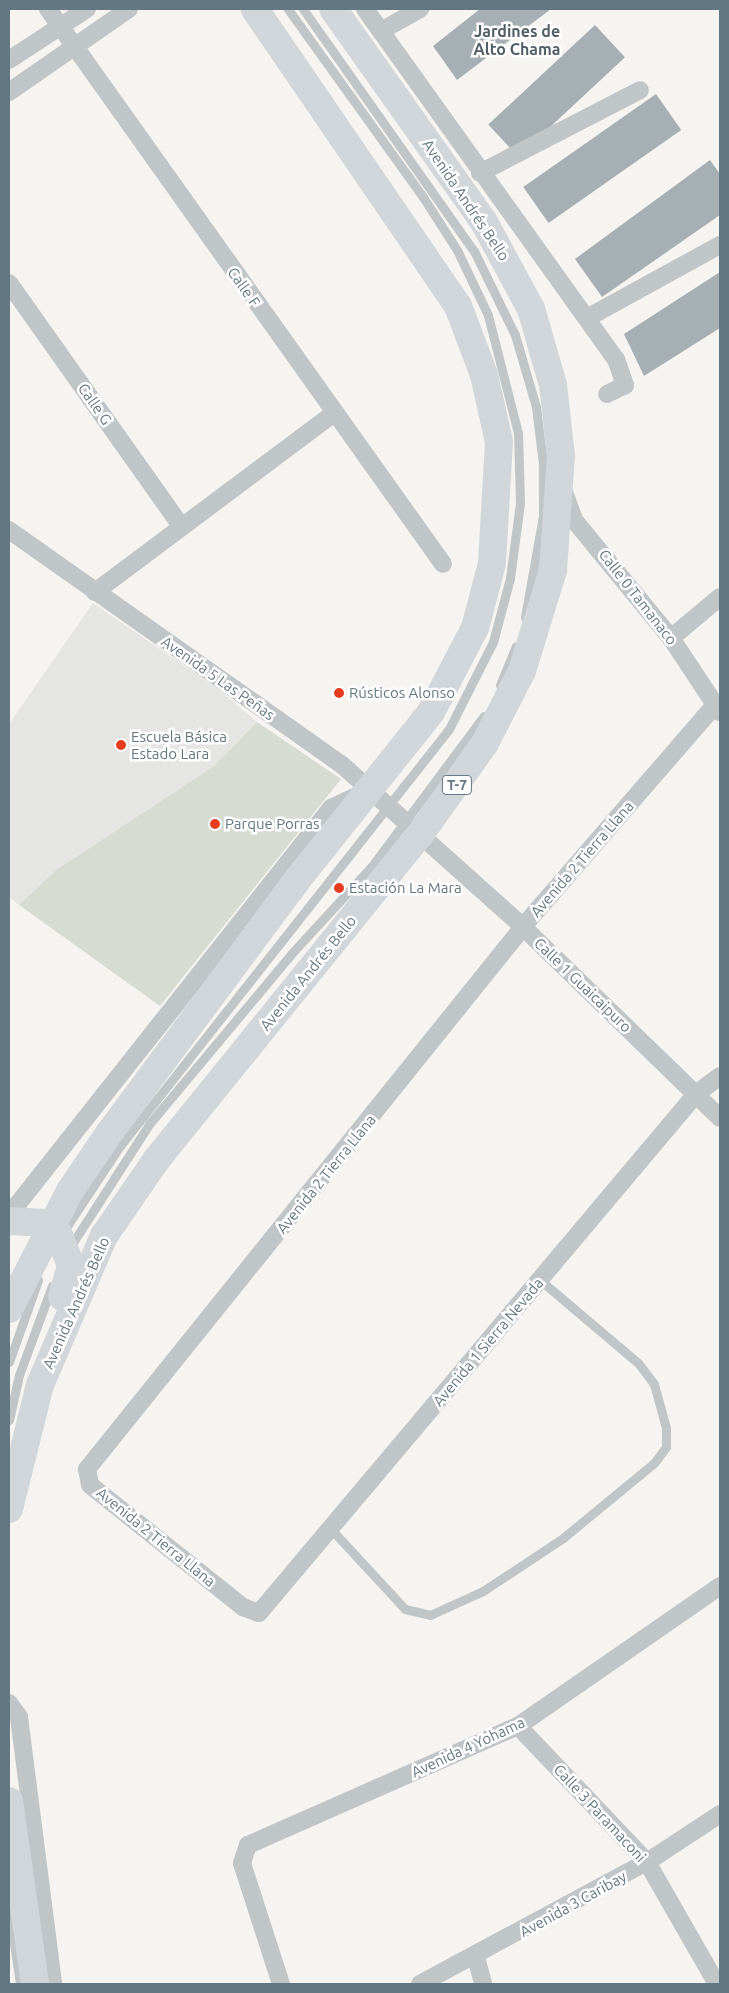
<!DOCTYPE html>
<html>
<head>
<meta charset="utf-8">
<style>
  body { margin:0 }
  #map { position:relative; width:729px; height:1993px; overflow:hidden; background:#f5f4f0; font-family:Ubuntu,sans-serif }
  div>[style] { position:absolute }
  .built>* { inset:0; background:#e5e6e4 }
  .green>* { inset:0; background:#d6dcd1 }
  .building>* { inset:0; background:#a6b0b4; transform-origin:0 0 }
  .service>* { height:9px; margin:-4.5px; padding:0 4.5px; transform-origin:4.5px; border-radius:4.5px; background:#c0c5c7 }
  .minor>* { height:18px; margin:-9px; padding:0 9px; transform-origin:9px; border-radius:9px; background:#c0c5c7 }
  .trunk>* { height:28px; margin:-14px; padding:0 14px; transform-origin:14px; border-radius:14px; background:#d1d6da }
  .dots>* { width:14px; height:14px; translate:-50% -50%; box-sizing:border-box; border:2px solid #fff; border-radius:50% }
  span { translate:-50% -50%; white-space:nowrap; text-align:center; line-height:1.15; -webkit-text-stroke:5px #fff; paint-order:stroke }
  .shield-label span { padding:1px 4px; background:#fff; border:1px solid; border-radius:4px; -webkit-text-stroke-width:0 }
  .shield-label { font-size:14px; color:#637782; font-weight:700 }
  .street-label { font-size:15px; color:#637782 }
  .poi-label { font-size:15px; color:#637782 }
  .left { translate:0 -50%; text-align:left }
  .neighbourhood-label { font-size:16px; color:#515f67; font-weight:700 }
  .frame { position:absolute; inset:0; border:10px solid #637782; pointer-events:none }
</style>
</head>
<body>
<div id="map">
  <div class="built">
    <div style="clip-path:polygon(93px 603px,218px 689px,257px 722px,214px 766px,56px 870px,19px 905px,9px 897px,9px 724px)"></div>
  </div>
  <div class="green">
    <div style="clip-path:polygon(257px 722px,341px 779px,160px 1006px,19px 905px,56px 870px,214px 766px)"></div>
  </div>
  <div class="building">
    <div style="clip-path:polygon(480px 9px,551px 9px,457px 80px,433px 46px)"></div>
    <div style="left:595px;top:25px;width:44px;height:146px;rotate:47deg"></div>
    <div style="left:656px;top:94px;width:44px;height:162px;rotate:55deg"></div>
    <div style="clip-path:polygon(710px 160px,720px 174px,720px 215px,602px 297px,575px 259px)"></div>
    <div style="clip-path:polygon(720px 272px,720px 328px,644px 376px,624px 334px)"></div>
  </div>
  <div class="service">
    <div style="left:303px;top:9px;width:296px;rotate:54.8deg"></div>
    <div style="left:474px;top:251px;width:93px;rotate:64deg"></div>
    <div style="left:515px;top:335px;width:75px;rotate:73.7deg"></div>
    <div style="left:536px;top:407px;width:57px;rotate:83deg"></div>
    <div style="left:543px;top:464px;width:52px;rotate:90deg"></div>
    <div style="left:543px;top:516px;width:103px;rotate:100.1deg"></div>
    <div style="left:500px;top:685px;width:42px;rotate:-67.7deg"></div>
    <div style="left:61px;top:1235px;width:107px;rotate:-56.5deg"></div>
    <div style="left:120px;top:1146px;width:531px;rotate:-51.73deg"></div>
    <div style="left:449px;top:729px;width:97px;rotate:-63.2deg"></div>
    <div style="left:493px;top:642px;width:66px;rotate:-75.1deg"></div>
    <div style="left:510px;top:578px;width:76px;rotate:-82.4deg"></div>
    <div style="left:520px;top:503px;width:70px;rotate:-91.6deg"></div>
    <div style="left:518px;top:433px;width:122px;rotate:-104.3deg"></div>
    <div style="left:488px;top:315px;width:72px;rotate:-115.5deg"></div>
    <div style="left:457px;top:250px;width:63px;rotate:-122.7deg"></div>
    <div style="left:423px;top:197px;width:231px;rotate:-125.7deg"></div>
    <div style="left:70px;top:1247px;width:148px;rotate:-57.2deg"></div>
    <div style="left:150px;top:1123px;width:222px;rotate:-50.1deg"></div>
    <div style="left:292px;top:953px;width:118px;rotate:-47.4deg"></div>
    <div style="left:372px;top:866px;width:187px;rotate:-53.3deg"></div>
    <div style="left:9px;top:1362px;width:87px;rotate:-70.5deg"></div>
    <div style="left:9px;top:1420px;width:46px;rotate:-77.5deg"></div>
    <div style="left:19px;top:1375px;width:95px;rotate:-69.7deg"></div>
    <div style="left:330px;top:1528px;width:110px;rotate:47.2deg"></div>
    <div style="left:405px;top:1609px;width:26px;rotate:13deg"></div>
    <div style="left:430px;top:1615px;width:58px;rotate:-24.4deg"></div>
    <div style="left:483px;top:1591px;width:96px;rotate:-33.5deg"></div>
    <div style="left:563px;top:1538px;width:118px;rotate:-39.5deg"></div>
    <div style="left:654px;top:1463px;width:20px;rotate:-53deg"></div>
    <div style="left:666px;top:1447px;width:19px;rotate:-90deg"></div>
    <div style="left:666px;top:1428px;width:46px;rotate:-105.3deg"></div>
    <div style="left:654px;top:1384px;width:26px;rotate:-127deg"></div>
    <div style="left:638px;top:1363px;width:128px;rotate:-139.7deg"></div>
    <div style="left:9px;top:1910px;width:75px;rotate:81.5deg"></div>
  </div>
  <div class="minor">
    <div style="left:48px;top:9px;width:681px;rotate:54.56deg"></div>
    <div style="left:365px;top:9px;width:431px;rotate:54.4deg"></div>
    <div style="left:616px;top:359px;width:28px;rotate:71deg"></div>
    <div style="left:625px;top:385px;width:20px;rotate:153deg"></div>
    <div style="left:381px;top:31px;width:45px;rotate:-29.4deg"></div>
    <div style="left:9px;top:60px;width:93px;rotate:-33.2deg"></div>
    <div style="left:9px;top:92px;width:146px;rotate:-34.7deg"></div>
    <div style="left:480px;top:173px;width:180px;rotate:-27.4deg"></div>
    <div style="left:9px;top:283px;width:298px;rotate:54.7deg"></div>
    <div style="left:587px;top:318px;width:152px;rotate:-28.8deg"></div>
    <div style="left:564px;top:492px;width:30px;rotate:70deg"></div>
    <div style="left:574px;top:520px;width:153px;rotate:50.6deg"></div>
    <div style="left:671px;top:638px;width:89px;rotate:56.5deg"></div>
    <div style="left:9px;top:530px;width:406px;rotate:35.2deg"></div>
    <div style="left:341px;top:764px;width:244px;rotate:41.8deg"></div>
    <div style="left:523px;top:927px;width:274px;rotate:44.1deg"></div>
    <div style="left:95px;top:592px;width:299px;rotate:-36.8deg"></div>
    <div style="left:671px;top:638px;width:64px;rotate:-39.9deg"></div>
    <div style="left:715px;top:705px;width:294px;rotate:130.9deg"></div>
    <div style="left:523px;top:927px;width:696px;rotate:128.81deg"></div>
    <div style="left:87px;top:1469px;width:16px;rotate:79deg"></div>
    <div style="left:90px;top:1485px;width:196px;rotate:38.6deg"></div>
    <div style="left:243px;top:1607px;width:17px;rotate:21deg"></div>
    <div style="left:259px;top:1613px;width:678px;rotate:-49.9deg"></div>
    <div style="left:696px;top:1094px;width:30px;rotate:-37deg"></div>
    <div style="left:9px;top:1215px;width:519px;rotate:-51.65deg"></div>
    <div style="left:331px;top:808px;width:38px;rotate:-25deg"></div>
    <div style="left:9px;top:1703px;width:17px;rotate:54deg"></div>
    <div style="left:19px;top:1717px;width:269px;rotate:82.7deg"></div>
    <div style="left:518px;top:1726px;width:187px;rotate:46.5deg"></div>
    <div style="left:647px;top:1862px;width:141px;rotate:60.2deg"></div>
    <div style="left:476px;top:1957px;width:28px;rotate:75deg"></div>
    <div style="left:281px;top:1984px;width:127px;rotate:-107.9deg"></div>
    <div style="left:242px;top:1863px;width:19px;rotate:-72deg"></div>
    <div style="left:248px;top:1845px;width:295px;rotate:-23.8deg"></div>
    <div style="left:518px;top:1726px;width:246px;rotate:-34.7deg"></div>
    <div style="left:420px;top:1984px;width:258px;rotate:-28.3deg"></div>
    <div style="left:647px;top:1862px;width:87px;rotate:-33.3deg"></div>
  </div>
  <div class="trunk">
    <div style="left:9px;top:1221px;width:36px;rotate:3deg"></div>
    <div style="left:45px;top:1223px;width:16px;rotate:38deg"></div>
    <div style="left:58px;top:1233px;width:35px;rotate:68deg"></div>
    <div style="left:71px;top:1266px;width:32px;rotate:106deg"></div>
    <div style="left:9px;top:1309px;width:133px;rotate:-62.7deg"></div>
    <div style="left:70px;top:1191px;width:71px;rotate:-55.9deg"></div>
    <div style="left:110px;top:1132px;width:314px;rotate:-53.4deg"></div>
    <div style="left:297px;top:880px;width:215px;rotate:-51.4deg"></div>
    <div style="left:431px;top:712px;width:95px;rotate:-62.4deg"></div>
    <div style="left:475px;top:628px;width:67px;rotate:-75.3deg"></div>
    <div style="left:492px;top:563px;width:121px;rotate:-86.7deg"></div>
    <div style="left:499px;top:442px;width:69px;rotate:-102.6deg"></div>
    <div style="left:484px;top:375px;width:74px;rotate:-110.6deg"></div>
    <div style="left:458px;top:306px;width:360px;rotate:-124.4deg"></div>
    <div style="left:9px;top:1509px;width:128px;rotate:-76deg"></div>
    <div style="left:40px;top:1385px;width:162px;rotate:-66.8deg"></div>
    <div style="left:104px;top:1236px;width:93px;rotate:-55.5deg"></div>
    <div style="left:157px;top:1159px;width:416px;rotate:-51deg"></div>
    <div style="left:419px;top:836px;width:114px;rotate:-54.6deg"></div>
    <div style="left:485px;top:743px;width:81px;rotate:-62.8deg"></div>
    <div style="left:522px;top:671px;width:106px;rotate:-72.9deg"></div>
    <div style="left:553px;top:570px;width:114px;rotate:-86deg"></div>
    <div style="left:561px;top:456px;width:71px;rotate:-96.4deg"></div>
    <div style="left:553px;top:385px;width:79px;rotate:-106.1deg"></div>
    <div style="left:531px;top:309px;width:99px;rotate:-118.4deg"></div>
    <div style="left:484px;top:222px;width:261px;rotate:-125.3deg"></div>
    <div style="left:9px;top:1801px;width:185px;rotate:81.9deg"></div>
  </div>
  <div class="dots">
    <div style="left:339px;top:693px;background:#e63d20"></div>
    <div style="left:121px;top:745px;background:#e63d20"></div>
    <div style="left:215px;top:824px;background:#e63d20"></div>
    <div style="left:339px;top:888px;background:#e63d20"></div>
  </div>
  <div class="shield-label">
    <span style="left:457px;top:785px">T-7</span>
  </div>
  <div class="street-label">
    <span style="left:466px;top:200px;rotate:56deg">Avenida Andrés Bello</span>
    <span style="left:244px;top:287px;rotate:55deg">Calle F</span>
    <span style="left:95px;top:404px;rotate:55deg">Calle G</span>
    <span style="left:638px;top:597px;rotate:52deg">Calle 0 Tamanaco</span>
    <span style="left:218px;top:678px;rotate:35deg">Avenida 5 Las Peñas</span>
    <span style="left:582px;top:859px;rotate:-49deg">Avenida 2 Tierra Llana</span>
    <span style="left:308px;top:973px;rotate:-51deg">Avenida Andrés Bello</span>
    <span style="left:583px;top:985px;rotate:44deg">Calle 1 Guaicaipuro</span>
    <span style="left:326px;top:1174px;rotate:-51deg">Avenida 2 Tierra Llana</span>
    <span style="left:76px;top:1303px;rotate:-66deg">Avenida Andrés Bello</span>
    <span style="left:488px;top:1342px;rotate:-50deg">Avenida 1 Sierra Nevada</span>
    <span style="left:156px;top:1537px;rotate:39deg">Avenida 2 Tierra Llana</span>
    <span style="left:468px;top:1747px;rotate:-25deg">Avenida 4 Yohama</span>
    <span style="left:600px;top:1813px;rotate:47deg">Calle 3 Paramaconi</span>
    <span style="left:573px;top:1904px;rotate:-29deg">Avenida 3 Caribay</span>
  </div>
  <div class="poi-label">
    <span class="left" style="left:349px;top:693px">Rústicos Alonso</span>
    <span class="left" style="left:131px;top:745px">Escuela Básica<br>Estado Lara</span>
    <span class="left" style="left:225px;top:824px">Parque Porras</span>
    <span class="left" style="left:349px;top:888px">Estación La Mara</span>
  </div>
  <div class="neighbourhood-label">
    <span style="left:517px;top:40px">Jardines de<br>Alto Chama</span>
  </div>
  <div class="frame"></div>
</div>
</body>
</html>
